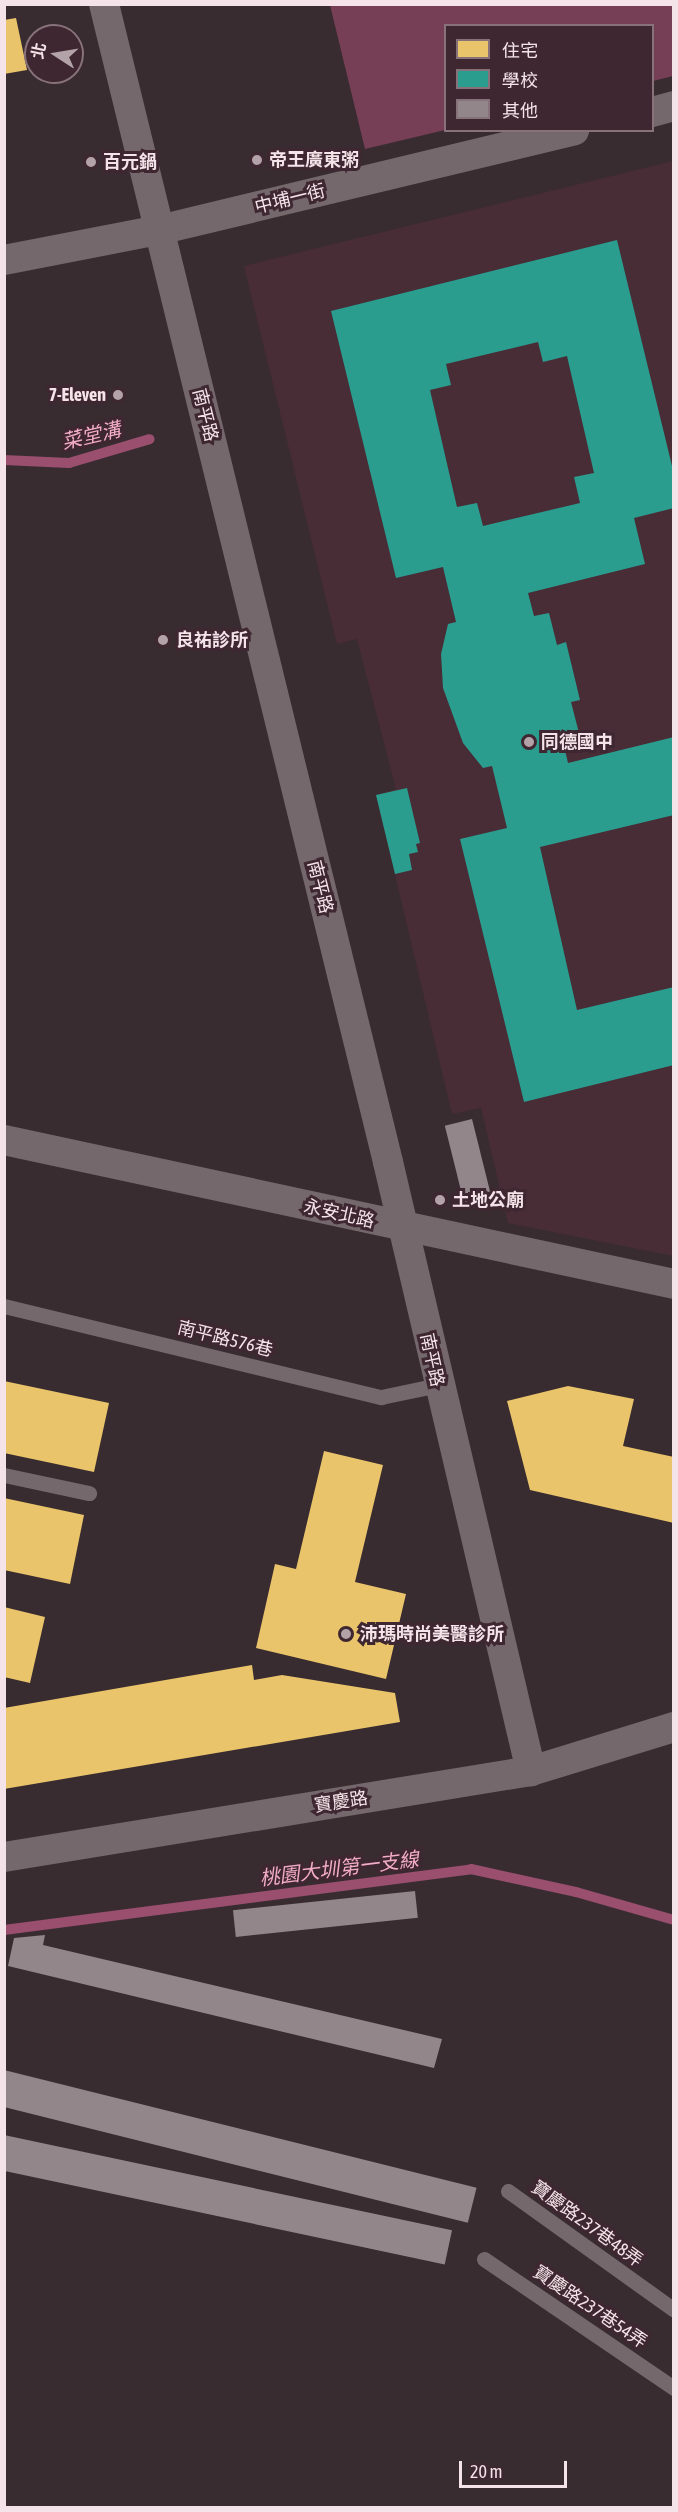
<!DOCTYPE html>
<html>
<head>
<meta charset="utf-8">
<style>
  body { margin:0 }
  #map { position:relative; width:678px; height:2512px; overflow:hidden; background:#392c31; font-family:"Asap Condensed","Noto Sans TC",sans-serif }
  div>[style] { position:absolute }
  .built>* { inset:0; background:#482c36 }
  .green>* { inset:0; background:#763f55 }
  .homes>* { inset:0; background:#e9c46a }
  .schools>* { inset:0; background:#2a9d8f }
  .stream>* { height:10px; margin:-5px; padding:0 5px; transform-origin:5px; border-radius:5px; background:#9a4f6e }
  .building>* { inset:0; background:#92868a; transform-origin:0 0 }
  .service>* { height:15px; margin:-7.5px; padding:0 7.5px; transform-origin:7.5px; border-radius:7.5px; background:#74686c }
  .minor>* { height:30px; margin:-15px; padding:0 15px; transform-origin:15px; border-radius:15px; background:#74686c }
  .dots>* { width:16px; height:16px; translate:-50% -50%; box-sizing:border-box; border:3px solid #3e2730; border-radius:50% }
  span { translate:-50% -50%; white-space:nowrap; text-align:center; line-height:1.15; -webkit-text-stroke:6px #3e2730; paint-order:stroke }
  .poi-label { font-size:18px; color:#f4e3e9; font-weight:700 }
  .left { translate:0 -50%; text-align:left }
  .right { translate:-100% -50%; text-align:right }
  .street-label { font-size:18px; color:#f4e3e9 }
  .water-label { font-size:20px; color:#f3adc6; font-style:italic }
  .frame { position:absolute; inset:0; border:6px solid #f4e3e9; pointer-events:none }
  .legend { position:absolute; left:444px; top:24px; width:210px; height:108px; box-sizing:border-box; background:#3e2730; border:2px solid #87727a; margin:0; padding:8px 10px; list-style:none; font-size:18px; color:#f4e3e9 }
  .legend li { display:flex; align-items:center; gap:12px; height:30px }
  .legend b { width:30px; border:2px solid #87727a }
  .north { position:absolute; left:24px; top:24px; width:60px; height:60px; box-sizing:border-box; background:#3e2730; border:2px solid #87727a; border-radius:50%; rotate:282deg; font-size:16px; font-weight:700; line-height:24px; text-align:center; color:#f4e3e9 }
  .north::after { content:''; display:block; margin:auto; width:21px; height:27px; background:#b3a3a9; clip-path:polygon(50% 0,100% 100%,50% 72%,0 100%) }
  .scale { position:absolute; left:459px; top:2461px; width:108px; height:27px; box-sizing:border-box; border:3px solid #f4e3e9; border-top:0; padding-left:8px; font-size:18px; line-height:21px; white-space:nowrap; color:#f4e3e9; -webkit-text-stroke:4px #3e2730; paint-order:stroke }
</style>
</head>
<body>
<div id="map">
  <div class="built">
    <div style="clip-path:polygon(673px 161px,673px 1256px,508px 1223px,481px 1108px,452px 1114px,376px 795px,396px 789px,357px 639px,337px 644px,244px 266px)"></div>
  </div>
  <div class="green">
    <div style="clip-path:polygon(330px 5px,673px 5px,673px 76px,653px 81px,652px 26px,446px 26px,445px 130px,365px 149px)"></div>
  </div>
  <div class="homes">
    <div style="clip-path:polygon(16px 18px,27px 70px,4px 74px,4px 20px)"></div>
    <div style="clip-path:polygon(4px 1381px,109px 1403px,94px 1472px,4px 1453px)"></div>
    <div style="clip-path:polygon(568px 1386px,634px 1399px,623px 1446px,674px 1457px,674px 1523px,530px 1490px,507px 1401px)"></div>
    <div style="clip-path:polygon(324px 1451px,383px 1465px,355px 1582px,406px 1594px,386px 1679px,256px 1648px,275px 1564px,296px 1569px)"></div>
    <div style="clip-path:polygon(4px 1498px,84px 1515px,70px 1584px,4px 1570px)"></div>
    <div style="clip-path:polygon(4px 1607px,45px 1617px,30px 1683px,4px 1677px)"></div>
    <div style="clip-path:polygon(252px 1665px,254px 1680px,282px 1675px,395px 1693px,400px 1722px,4px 1789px,4px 1708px)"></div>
  </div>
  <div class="schools">
    <div style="clip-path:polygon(evenodd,617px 240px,674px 474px,674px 508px,634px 518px,645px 564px,528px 593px,534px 616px,549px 613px,557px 645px,566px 642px,580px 700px,571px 702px,579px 733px,562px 737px,568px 763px,674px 737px,674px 815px,540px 847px,577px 1010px,674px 987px,674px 1065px,524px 1102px,460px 839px,507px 828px,492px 766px,483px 768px,463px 743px,443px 688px,441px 654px,448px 624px,456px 622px,443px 567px,396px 578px,331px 311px,617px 240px,538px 342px,543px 362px,567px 356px,594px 473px,574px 477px,580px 503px,483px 526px,477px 503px,457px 507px,430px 390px,451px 385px,446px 364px,538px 342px)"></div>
    <div style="clip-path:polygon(407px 788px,420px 843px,416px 844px,418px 852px,409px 854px,412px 870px,395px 874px,376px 795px)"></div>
  </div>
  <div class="stream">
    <div style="left:4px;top:460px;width:65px;rotate:2.6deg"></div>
    <div style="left:69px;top:463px;width:84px;rotate:-16.5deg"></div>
    <div style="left:4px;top:1930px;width:471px;rotate:-7.4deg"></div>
    <div style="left:471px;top:1869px;width:107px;rotate:12.4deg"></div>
    <div style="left:576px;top:1892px;width:102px;rotate:15.9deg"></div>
  </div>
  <div class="building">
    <div style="left:472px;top:1119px;width:86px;height:28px;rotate:76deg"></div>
    <div style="left:415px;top:1891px;width:27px;height:183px;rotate:84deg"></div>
    <div style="clip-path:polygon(45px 1935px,43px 1945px,442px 2039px,434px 2068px,8px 1966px,14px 1938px)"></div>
    <div style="left:4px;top:2070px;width:487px;height:36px;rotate:14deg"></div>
    <div style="left:4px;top:2135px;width:458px;height:35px;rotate:12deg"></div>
  </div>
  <div class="service">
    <div style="left:4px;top:1306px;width:388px;rotate:13.6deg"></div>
    <div style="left:381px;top:1397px;width:58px;rotate:-11.9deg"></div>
    <div style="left:4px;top:1475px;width:87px;rotate:12deg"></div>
    <div style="left:508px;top:2191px;width:204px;rotate:35.6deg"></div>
    <div style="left:484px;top:2259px;width:230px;rotate:34.2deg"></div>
  </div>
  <div class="minor">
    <div style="left:104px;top:4px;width:1192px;rotate:76.22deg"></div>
    <div style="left:388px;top:1162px;width:626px;rotate:76.79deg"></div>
    <div style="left:652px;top:112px;width:23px;rotate:-15deg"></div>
    <div style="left:4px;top:260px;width:158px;rotate:-11deg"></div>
    <div style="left:159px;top:230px;width:427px;rotate:-13.5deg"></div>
    <div style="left:4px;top:1140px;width:685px;rotate:12.13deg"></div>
    <div style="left:4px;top:1857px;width:534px;rotate:-9.27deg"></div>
    <div style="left:531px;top:1771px;width:150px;rotate:-17.1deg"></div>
  </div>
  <div class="dots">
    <div style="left:257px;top:160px;background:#b3a3a9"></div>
    <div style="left:91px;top:162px;background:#b3a3a9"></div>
    <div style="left:118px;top:395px;background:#b3a3a9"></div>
    <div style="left:163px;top:640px;background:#b3a3a9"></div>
    <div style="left:529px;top:742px;background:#b3a3a9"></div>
    <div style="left:440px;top:1200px;background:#b3a3a9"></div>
    <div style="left:346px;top:1634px;background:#b3a3a9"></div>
  </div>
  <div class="poi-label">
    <span class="left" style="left:269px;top:160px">帝王廣東粥</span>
    <span class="left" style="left:103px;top:162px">百元鍋</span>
    <span class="right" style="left:106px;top:395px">7-Eleven</span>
    <span class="left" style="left:176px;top:640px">良祐診所</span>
    <span class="left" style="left:541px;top:742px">同德國中</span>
    <span class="left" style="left:452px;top:1200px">土地公廟</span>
    <span class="left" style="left:360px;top:1634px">沛瑪時尚美醫診所</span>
  </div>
  <div class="street-label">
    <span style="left:290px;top:199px;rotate:-14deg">中埔一街</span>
    <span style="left:205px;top:415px;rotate:76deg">南平路</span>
    <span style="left:320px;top:887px;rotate:76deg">南平路</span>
    <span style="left:339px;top:1214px;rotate:13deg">永安北路</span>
    <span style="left:225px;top:1339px;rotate:14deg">南平路576巷</span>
    <span style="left:432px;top:1360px;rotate:78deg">南平路</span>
    <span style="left:341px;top:1802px;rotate:-9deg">寶慶路</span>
    <span style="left:587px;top:2224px;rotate:36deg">寶慶路237巷48弄</span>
    <span style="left:590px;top:2307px;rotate:34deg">寶慶路237巷54弄</span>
  </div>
  <div class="water-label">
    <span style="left:91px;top:435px;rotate:-13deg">菜堂溝</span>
    <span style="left:339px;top:1868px;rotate:-7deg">桃園大圳第一支線</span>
  </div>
  <div class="frame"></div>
  <ul class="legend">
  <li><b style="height:16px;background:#e9c46a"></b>住宅</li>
  <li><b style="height:16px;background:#2a9d8f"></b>學校</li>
  <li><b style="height:16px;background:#92868a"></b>其他</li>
  </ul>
  <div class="north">北</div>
  <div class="scale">20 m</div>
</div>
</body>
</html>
